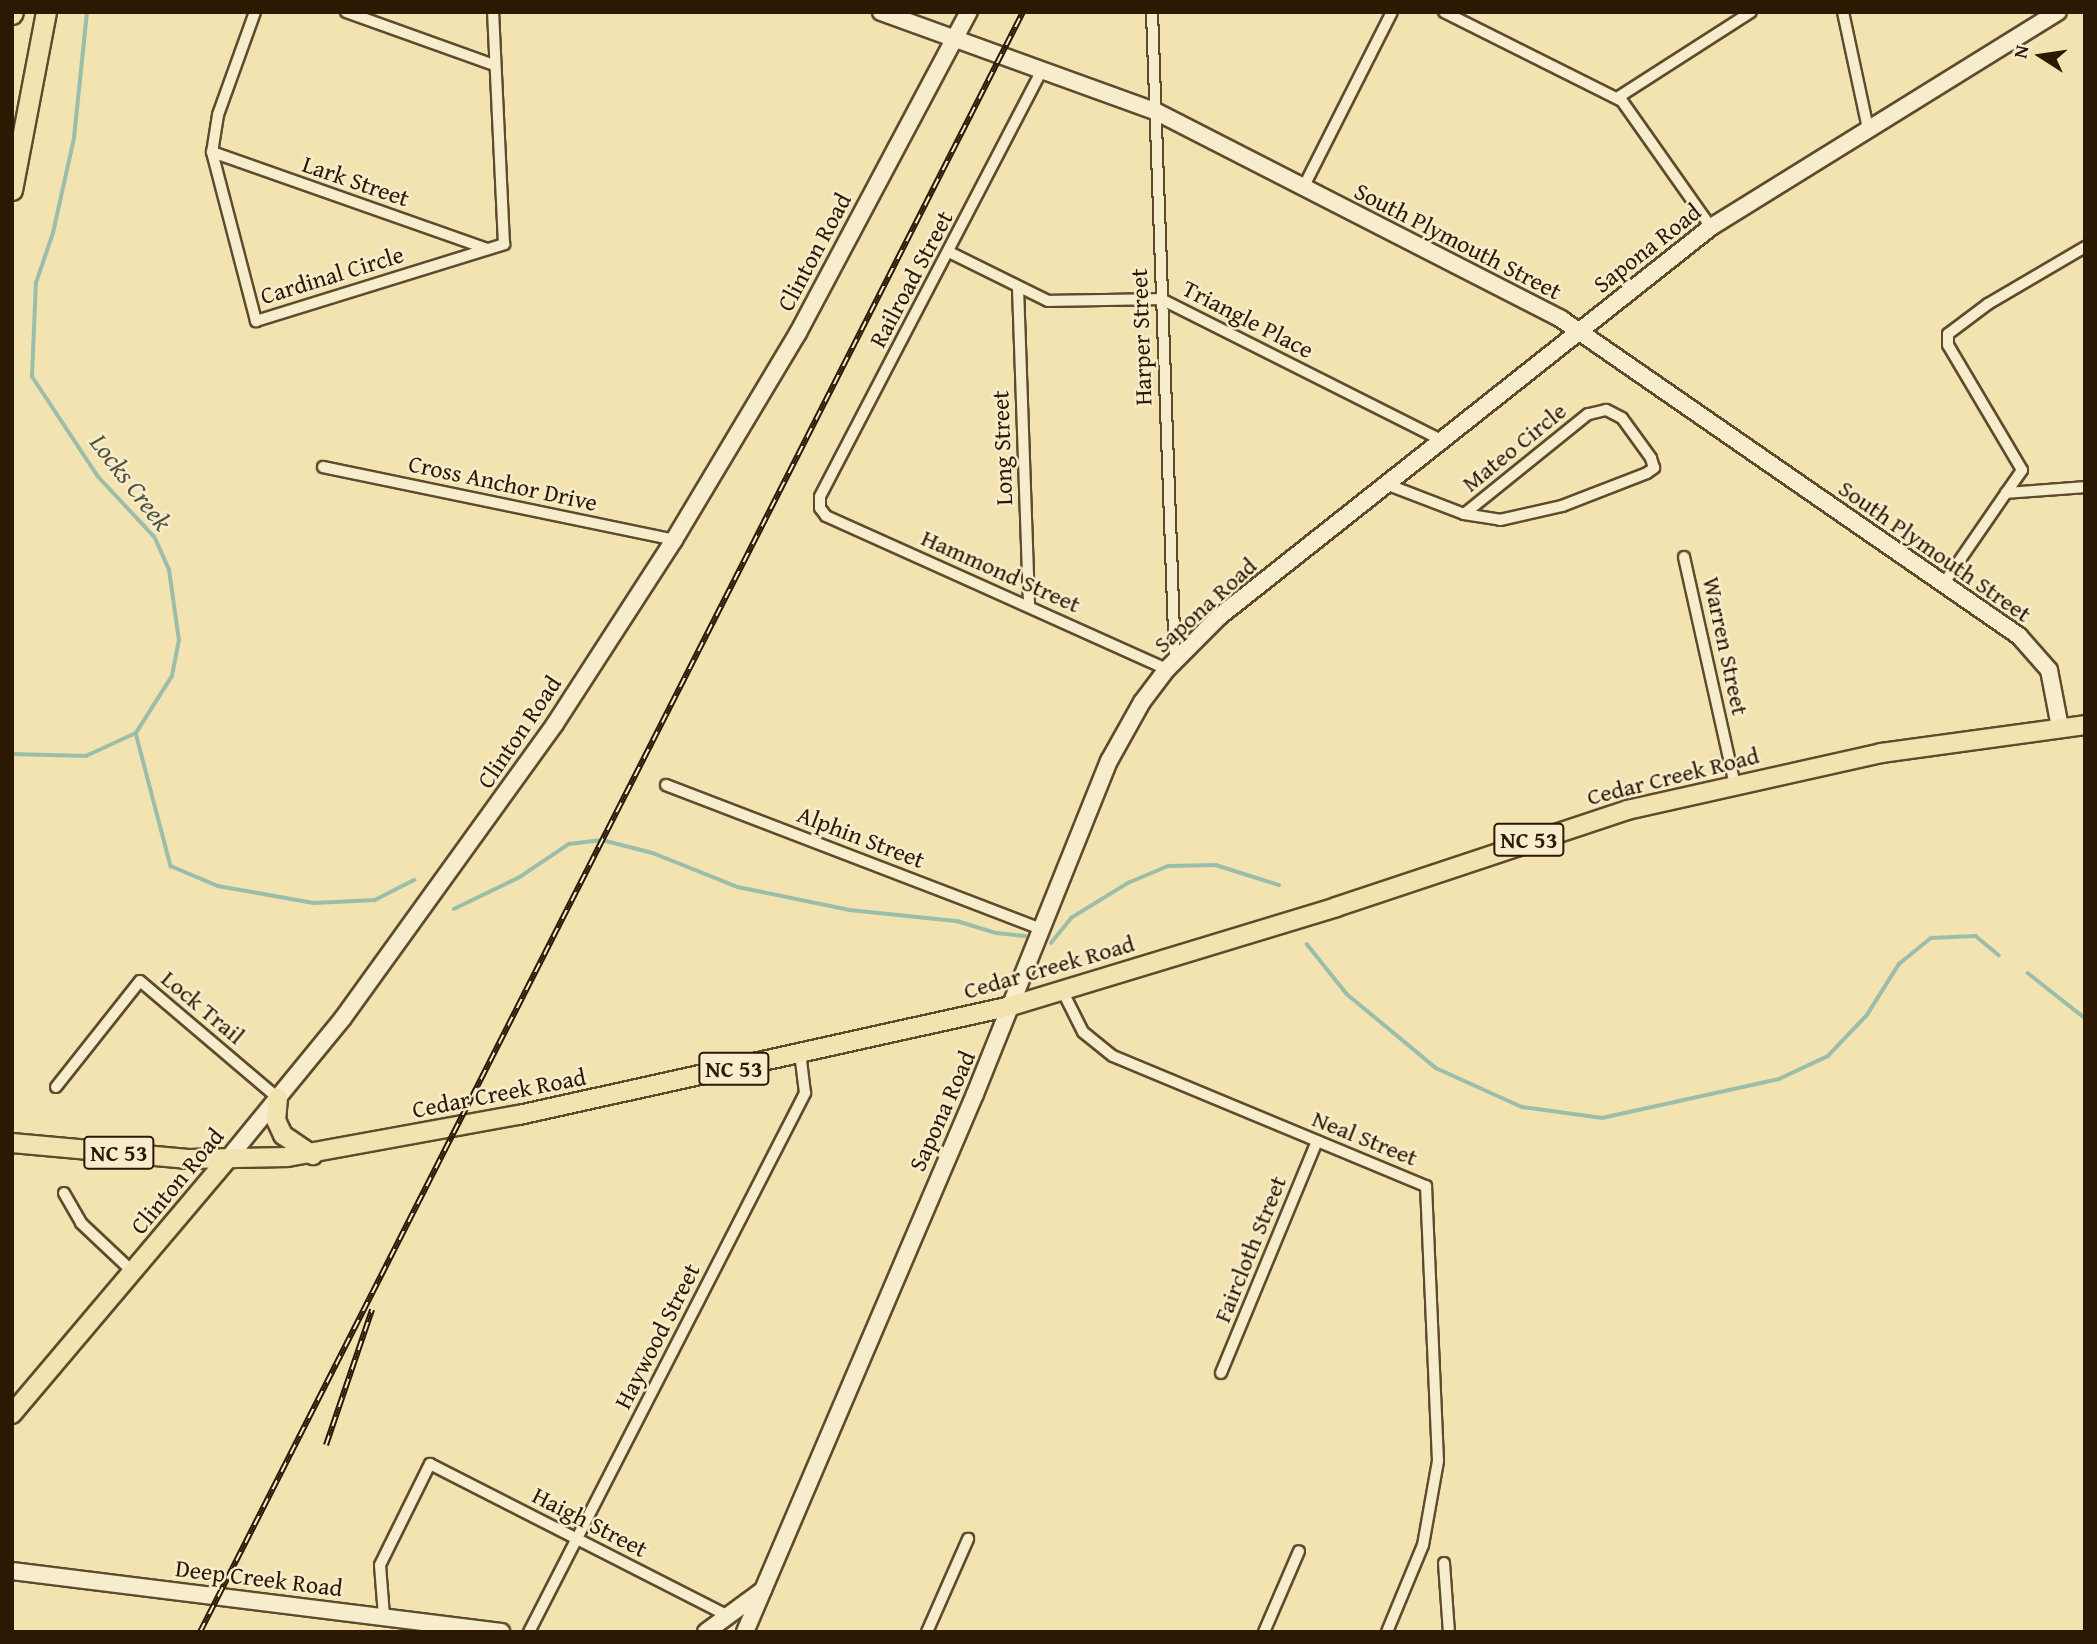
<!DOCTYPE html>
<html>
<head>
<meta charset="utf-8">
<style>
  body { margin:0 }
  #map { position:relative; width:2097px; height:1644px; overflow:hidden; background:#f3e3b1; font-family:"Gentium Book Plus",serif }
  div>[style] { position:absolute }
  .stream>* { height:3.5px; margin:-1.75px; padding:0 1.75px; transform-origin:1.75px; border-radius:1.75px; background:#9bbeac }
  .roads { filter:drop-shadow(2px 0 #5e4b2e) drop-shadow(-2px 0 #5e4b2e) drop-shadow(0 2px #5e4b2e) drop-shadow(0 -2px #5e4b2e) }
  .street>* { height:10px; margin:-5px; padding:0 5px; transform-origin:5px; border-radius:5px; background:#f7edcc }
  .secondary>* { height:16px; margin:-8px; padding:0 8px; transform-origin:8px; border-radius:8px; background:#f7edcc }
  .primary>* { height:18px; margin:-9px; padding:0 9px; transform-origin:9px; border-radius:9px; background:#f3e3b1 }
  .highway>* { height:19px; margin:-9.5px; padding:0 9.5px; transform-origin:9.5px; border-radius:9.5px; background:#f3e3b1 }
  .rail>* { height:6px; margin-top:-3px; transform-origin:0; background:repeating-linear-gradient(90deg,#f7edcc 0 10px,#2c1803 0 20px); box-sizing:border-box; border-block:2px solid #2c1803 }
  span { translate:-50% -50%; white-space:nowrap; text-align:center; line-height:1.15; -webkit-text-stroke:5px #f7edcc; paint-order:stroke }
  .shield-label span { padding:2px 5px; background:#f7edcc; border:2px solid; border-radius:5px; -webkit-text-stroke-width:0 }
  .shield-label { font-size:23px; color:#2c1803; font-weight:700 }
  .street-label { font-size:24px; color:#2c1803 }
  .water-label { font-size:26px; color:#53523e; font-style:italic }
  .frame { position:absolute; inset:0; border:14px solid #2c1803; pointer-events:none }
  .north { position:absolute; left:2006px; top:21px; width:70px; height:70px; -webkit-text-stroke:5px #f7edcc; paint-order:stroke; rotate:282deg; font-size:19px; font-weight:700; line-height:28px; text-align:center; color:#2c1803 }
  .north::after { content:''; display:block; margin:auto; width:24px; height:32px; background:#2c1803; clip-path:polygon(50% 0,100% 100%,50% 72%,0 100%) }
</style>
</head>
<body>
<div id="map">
  <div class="stream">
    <div style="left:136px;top:733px;width:138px;rotate:75.3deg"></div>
    <div style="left:171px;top:866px;width:51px;rotate:23.1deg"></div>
    <div style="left:218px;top:886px;width:97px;rotate:10deg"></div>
    <div style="left:314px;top:903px;width:61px;rotate:-2.8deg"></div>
    <div style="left:375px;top:900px;width:44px;rotate:-27.1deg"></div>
    <div style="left:12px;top:754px;width:74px;rotate:1.5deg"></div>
    <div style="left:86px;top:756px;width:55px;rotate:-24.7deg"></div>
    <div style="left:136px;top:733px;width:67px;rotate:-57.7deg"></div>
    <div style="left:172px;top:676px;width:36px;rotate:-79deg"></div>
    <div style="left:179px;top:641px;width:72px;rotate:-98deg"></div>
    <div style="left:169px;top:570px;width:36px;rotate:-114deg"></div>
    <div style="left:154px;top:537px;width:82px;rotate:-133deg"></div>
    <div style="left:98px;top:477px;width:120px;rotate:-123.4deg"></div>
    <div style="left:32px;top:377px;width:94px;rotate:-87.6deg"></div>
    <div style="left:36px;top:283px;width:53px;rotate:-71.2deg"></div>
    <div style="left:53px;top:233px;width:97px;rotate:-77.5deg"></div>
    <div style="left:74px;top:138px;width:127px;rotate:-84.1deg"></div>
    <div style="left:12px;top:907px;width:9px;rotate:90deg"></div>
    <div style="left:454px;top:909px;width:73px;rotate:-25.9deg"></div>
    <div style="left:520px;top:877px;width:59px;rotate:-34deg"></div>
    <div style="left:569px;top:844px;width:33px;rotate:-7deg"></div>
    <div style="left:602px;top:840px;width:53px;rotate:14.3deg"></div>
    <div style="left:653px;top:853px;width:92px;rotate:21.8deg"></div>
    <div style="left:738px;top:887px;width:114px;rotate:11.6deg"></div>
    <div style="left:850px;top:910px;width:108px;rotate:5.9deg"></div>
    <div style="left:957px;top:921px;width:41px;rotate:17.1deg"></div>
    <div style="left:996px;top:933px;width:29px;rotate:6deg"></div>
    <div style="left:1051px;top:943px;width:32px;rotate:-51deg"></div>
    <div style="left:1071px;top:918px;width:67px;rotate:-31.6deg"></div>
    <div style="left:1128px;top:883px;width:43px;rotate:-23deg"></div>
    <div style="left:1168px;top:866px;width:48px;rotate:-1.2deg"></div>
    <div style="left:1216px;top:865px;width:66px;rotate:17.6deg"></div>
    <div style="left:1307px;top:944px;width:64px;rotate:51.3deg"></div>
    <div style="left:1347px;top:994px;width:116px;rotate:39.7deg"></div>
    <div style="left:1436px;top:1068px;width:94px;rotate:24.4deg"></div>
    <div style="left:1522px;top:1107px;width:81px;rotate:7.8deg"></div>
    <div style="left:1602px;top:1118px;width:181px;rotate:-12.4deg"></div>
    <div style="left:1779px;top:1079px;width:54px;rotate:-25.1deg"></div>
    <div style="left:1828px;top:1056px;width:57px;rotate:-46.4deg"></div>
    <div style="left:1867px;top:1015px;width:60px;rotate:-57.9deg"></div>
    <div style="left:1899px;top:964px;width:41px;rotate:-39.1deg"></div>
    <div style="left:1931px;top:938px;width:45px;rotate:-2.5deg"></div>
    <div style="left:1976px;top:936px;width:30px;rotate:40deg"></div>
    <div style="left:2028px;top:973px;width:73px;rotate:38.3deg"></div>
  </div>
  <div class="roads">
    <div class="street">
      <div style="left:255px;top:12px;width:109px;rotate:109.8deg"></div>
      <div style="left:218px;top:115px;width:37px;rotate:99deg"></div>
      <div style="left:212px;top:152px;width:175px;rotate:75.4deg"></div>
      <div style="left:256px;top:321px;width:260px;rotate:-17.2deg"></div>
      <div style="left:504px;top:244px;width:232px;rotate:-92.7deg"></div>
      <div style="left:346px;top:12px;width:157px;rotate:19.7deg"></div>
      <div style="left:1152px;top:12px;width:648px;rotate:87.97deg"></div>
      <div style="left:1444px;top:12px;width:199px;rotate:26.6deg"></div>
      <div style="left:1622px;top:101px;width:154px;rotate:54.8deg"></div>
      <div style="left:1843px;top:12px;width:120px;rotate:77.9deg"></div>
      <div style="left:1042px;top:70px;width:481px;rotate:117.5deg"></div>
      <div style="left:820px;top:497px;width:11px;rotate:90deg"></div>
      <div style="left:820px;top:508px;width:10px;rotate:53deg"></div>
      <div style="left:826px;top:516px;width:374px;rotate:24.2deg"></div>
      <div style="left:1617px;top:98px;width:159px;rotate:-32.7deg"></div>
      <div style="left:212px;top:152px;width:292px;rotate:19.4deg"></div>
      <div style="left:1303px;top:188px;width:197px;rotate:-63.2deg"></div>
      <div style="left:949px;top:252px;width:110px;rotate:26.3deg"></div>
      <div style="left:1048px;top:301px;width:113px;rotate:-1deg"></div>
      <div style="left:1161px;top:299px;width:313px;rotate:26.7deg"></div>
      <div style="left:1018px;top:288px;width:318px;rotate:88deg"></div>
      <div style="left:323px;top:467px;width:359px;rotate:11.7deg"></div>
      <div style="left:1386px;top:484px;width:84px;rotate:21deg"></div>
      <div style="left:1464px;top:514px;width:36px;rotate:9deg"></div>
      <div style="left:1500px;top:520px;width:64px;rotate:-12.7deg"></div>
      <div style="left:1562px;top:506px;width:91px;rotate:-21.2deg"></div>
      <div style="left:1647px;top:473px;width:9px;rotate:-36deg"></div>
      <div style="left:1654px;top:468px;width:10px;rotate:-107deg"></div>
      <div style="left:1651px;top:458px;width:49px;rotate:-125.9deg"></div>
      <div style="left:1622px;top:418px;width:18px;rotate:-153deg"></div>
      <div style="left:1606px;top:410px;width:18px;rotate:167deg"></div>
      <div style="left:1588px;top:414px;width:159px;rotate:141.1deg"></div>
      <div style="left:2006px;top:493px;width:28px;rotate:-55deg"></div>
      <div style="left:2022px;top:470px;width:145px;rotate:-120.6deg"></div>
      <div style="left:1948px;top:345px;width:11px;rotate:-90deg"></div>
      <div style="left:1948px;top:334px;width:50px;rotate:-36.9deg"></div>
      <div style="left:1988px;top:304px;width:113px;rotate:-30.4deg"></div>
      <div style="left:1684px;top:557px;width:234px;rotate:77.4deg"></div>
      <div style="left:1944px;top:583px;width:109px;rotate:-55.4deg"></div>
      <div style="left:2006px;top:493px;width:79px;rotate:-4.3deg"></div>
      <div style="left:666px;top:785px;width:403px;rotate:21deg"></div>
      <div style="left:1062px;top:990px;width:47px;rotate:63.4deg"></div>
      <div style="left:1083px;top:1032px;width:38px;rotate:39deg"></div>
      <div style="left:1113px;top:1056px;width:339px;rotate:22.6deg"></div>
      <div style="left:1426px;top:1186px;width:275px;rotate:87.5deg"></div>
      <div style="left:1438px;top:1461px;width:85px;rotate:100.1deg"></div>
      <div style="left:1423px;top:1545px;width:94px;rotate:112.5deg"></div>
      <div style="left:56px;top:1087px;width:135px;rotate:-51.6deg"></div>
      <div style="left:140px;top:981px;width:181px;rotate:40.3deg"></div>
      <div style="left:64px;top:1193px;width:34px;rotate:60deg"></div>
      <div style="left:81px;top:1223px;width:70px;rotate:43.3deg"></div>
      <div style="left:1221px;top:1373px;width:251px;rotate:-67.5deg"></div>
      <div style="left:1444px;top:1563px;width:69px;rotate:85.9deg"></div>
      <div style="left:384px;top:1616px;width:51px;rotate:-94.5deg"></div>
      <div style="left:380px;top:1565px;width:113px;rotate:-63.7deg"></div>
      <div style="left:430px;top:1464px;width:337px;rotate:27deg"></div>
      <div style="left:529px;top:1632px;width:606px;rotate:-62.88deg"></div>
      <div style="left:805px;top:1093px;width:38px;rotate:-97deg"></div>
      <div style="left:927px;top:1632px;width:102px;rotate:-66.2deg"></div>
      <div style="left:1264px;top:1632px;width:88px;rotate:-66.6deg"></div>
    </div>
    <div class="secondary">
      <div style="left:881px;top:12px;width:291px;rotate:19.9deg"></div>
      <div style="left:1155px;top:111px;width:456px;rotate:27.1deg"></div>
      <div style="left:1561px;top:319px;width:557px;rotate:34.69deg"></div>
      <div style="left:2019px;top:636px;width:45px;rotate:48.6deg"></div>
      <div style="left:2049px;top:670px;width:58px;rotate:79.1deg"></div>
      <div style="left:226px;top:1161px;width:185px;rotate:-50.7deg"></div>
      <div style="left:343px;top:1018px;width:362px;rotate:-54.2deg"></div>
      <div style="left:555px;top:724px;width:219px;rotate:-57.1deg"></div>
      <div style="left:674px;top:540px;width:241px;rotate:-59.1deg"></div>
      <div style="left:798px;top:333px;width:364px;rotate:-62deg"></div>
      <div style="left:12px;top:1571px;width:493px;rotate:7.1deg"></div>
      <div style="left:706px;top:1632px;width:71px;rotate:-36.4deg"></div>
      <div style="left:745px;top:1632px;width:585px;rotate:-66.85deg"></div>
      <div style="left:975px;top:1094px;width:359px;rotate:-68.1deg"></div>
      <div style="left:1109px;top:761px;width:68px;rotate:-60.8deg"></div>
      <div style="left:1142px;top:702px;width:41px;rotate:-52.9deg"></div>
      <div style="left:1167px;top:669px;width:75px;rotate:-45deg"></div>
      <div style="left:1220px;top:616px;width:626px;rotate:-38.39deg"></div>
      <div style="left:1711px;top:227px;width:408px;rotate:-31.8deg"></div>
    </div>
    <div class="primary">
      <div style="left:278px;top:1098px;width:22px;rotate:95deg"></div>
      <div style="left:276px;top:1120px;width:17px;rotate:65deg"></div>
      <div style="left:283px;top:1135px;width:36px;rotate:34deg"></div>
      <div style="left:12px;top:1143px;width:177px;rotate:5.2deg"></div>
      <div style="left:188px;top:1159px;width:99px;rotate:-1.2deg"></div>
      <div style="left:287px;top:1157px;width:236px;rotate:-10.3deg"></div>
      <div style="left:519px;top:1115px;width:504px;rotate:-12.49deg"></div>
      <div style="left:1011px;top:1006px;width:340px;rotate:-16.9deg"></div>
      <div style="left:1336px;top:907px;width:307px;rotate:-18.4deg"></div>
      <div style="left:1627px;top:810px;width:260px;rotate:-12.6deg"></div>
      <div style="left:1881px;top:753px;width:206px;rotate:-7.8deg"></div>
      <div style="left:12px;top:1414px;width:331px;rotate:-49.8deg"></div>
    </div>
    <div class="highway">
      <div style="left:12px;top:14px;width:2px;rotate:-63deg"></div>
      <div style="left:12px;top:190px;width:181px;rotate:-79.2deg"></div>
    </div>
  </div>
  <div class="rail">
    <div style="left:326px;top:1445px;width:143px;rotate:-71.2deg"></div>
    <div style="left:200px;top:1632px;width:1817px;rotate:-63.07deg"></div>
  </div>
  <div class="shield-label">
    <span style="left:1529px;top:840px">NC 53</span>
    <span style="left:734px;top:1069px">NC 53</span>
    <span style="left:119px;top:1153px">NC 53</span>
  </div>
  <div class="street-label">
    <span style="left:356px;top:181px;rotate:19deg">Lark Street</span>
    <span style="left:1458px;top:241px;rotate:27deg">South Plymouth Street</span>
    <span style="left:1647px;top:248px;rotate:-38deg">Sapona Road</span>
    <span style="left:814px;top:252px;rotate:-62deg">Clinton Road</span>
    <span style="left:332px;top:275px;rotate:-17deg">Cardinal Circle</span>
    <span style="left:911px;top:279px;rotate:-62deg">Railroad Street</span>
    <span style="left:1248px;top:319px;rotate:27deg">Triangle Place</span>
    <span style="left:1141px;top:337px;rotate:-92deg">Harper Street</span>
    <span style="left:1514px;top:447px;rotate:-39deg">Mateo Circle</span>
    <span style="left:1002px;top:448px;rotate:-92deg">Long Street</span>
    <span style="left:503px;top:483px;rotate:12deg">Cross Anchor Drive</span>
    <span style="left:1935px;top:551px;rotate:35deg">South Plymouth Street</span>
    <span style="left:1001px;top:571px;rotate:24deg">Hammond Street</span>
    <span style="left:1205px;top:605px;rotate:-42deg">Sapona Road</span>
    <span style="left:1726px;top:646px;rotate:78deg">Warren Street</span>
    <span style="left:519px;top:732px;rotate:-56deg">Clinton Road</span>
    <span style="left:1673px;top:776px;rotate:-14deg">Cedar Creek Road</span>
    <span style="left:861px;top:837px;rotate:21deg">Alphin Street</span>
    <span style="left:1049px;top:967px;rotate:-16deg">Cedar Creek Road</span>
    <span style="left:203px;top:1007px;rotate:40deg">Lock Trail</span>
    <span style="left:499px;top:1093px;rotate:-11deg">Cedar Creek Road</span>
    <span style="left:942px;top:1111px;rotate:-66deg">Sapona Road</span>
    <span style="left:1365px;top:1138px;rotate:22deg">Neal Street</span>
    <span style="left:177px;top:1181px;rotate:-50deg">Clinton Road</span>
    <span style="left:1250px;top:1249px;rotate:-68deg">Faircloth Street</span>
    <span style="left:657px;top:1336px;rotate:-63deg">Haywood Street</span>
    <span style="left:590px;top:1522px;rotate:27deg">Haigh Street</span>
    <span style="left:259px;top:1578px;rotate:7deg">Deep Creek Road</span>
  </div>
  <div class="water-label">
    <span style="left:131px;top:482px;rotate:52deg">Locks Creek</span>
  </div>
  <div class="frame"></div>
  <div class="north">N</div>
</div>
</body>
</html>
